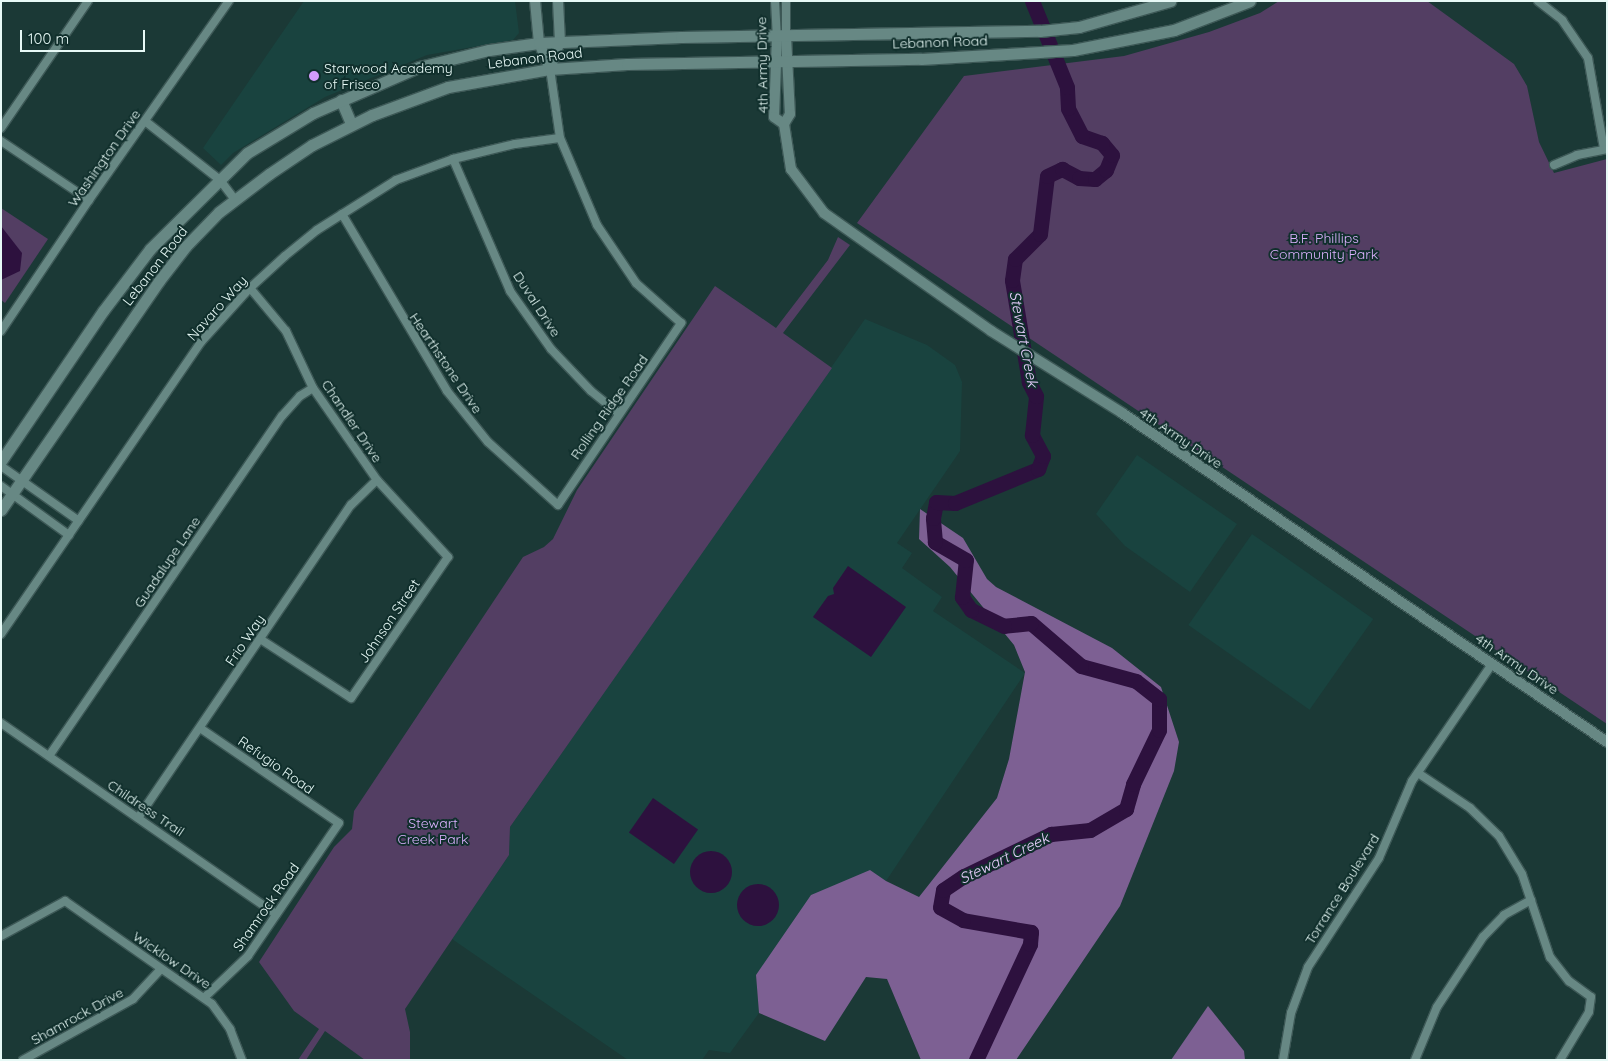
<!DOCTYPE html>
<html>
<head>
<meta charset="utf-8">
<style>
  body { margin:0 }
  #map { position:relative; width:1608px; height:1061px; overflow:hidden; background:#1b3936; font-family:Quicksand,sans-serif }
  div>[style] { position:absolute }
  .built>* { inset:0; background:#19433f; transform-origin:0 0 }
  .green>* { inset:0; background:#533e63 }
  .forest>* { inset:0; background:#7d6093 }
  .water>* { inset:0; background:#2d113e; transform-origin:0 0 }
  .round { border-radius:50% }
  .river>* { height:15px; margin:-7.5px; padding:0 7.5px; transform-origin:7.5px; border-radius:7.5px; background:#2d113e }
  .roads { filter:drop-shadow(1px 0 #3d5856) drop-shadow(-1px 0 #3d5856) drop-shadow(0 1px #3d5856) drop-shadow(0 -1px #3d5856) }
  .minor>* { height:8px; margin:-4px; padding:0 4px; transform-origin:4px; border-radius:4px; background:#678884 }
  .tertiary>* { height:10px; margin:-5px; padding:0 5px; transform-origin:5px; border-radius:5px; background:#678884 }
  .secondary>* { height:11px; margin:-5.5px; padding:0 5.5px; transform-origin:5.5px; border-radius:5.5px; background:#678884 }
  .dots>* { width:14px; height:14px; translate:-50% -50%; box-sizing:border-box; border:2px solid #102f2c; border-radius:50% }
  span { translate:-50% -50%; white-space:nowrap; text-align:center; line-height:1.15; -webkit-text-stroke:4px #102f2c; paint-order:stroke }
  .street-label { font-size:14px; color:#e7f9f6 }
  .poi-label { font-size:14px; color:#e7f9f6 }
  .left { translate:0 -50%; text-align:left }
  .park-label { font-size:14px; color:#dcb1fe }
  .water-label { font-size:15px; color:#e9cffe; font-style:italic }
  .frame { position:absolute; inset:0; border:2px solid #e7f9f6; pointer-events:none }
  .scale { position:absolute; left:20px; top:30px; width:125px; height:22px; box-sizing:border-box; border:2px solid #e7f9f6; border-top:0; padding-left:6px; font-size:15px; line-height:18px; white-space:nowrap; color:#e7f9f6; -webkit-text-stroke:4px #102f2c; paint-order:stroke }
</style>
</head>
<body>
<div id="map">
  <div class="built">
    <div style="clip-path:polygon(304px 1px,515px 1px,519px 33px,513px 40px,427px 55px,325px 97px,233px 153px,221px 165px,203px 148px)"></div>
    <div style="clip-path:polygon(865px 319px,927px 345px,955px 365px,962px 382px,960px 451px,897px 543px,912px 553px,902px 568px,942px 597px,933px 611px,1025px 673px,886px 881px,870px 870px,756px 975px,759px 1013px,730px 1053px,709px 1050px,702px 1060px,628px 1060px,452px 939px,509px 855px,510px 827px)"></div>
    <div style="clip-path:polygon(1137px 455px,1237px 524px,1190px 592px,1125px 546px,1096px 514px)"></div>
    <div style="left:1252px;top:534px;width:148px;height:111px;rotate:35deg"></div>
  </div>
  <div class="green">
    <div style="clip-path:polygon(1279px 1px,1427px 1px,1514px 64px,1527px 86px,1539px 142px,1554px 173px,1607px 159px,1607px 724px,857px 223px,964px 76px,1124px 56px,1209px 32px,1260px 13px)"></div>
    <div style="clip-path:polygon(1px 208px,48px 239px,5px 303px,1px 300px)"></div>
    <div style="clip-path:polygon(838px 237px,850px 245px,783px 333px,832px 368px,510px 827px,509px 855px,405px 1009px,410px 1032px,410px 1060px,365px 1060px,325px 1031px,306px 1060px,298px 1060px,319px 1029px,294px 1011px,259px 962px,334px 847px,352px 829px,354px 811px,523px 557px,544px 547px,553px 539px,577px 490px,715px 286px,776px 328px,828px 260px)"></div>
  </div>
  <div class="forest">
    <div style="clip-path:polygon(920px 509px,963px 538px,987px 579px,996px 587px,1112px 648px,1161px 687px,1179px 742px,1174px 771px,1120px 906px,1016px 1060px,921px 1060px,887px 979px,866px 977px,825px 1041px,759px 1013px,756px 975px,811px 895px,870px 870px,886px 881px,919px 897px,997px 798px,1009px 759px,1025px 672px,1014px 645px,950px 567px,919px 539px)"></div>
    <div style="clip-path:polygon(1208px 1006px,1244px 1051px,1245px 1060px,1171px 1060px)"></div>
  </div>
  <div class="water">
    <div style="clip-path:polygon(1px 226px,22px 253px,20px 271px,1px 280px)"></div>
    <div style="clip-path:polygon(848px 566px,906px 607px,871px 657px,813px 617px,828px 596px,834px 594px,833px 588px)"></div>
    <div style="left:653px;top:798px;width:55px;height:42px;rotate:35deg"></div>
    <div class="round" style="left:690px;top:851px;width:42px;height:42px"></div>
    <div class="round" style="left:737px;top:884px;width:42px;height:42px"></div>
  </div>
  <div class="river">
    <div style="left:976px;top:1060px;width:128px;rotate:-65deg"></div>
    <div style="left:1030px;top:944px;width:12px;rotate:-85deg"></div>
    <div style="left:1031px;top:932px;width:69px;rotate:-170deg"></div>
    <div style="left:963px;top:920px;width:26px;rotate:-151deg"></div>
    <div style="left:940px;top:907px;width:17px;rotate:-80deg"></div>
    <div style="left:943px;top:890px;width:25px;rotate:-34deg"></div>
    <div style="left:964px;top:876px;width:97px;rotate:-25.8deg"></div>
    <div style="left:1051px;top:834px;width:39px;rotate:-6deg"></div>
    <div style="left:1090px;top:830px;width:42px;rotate:-30.3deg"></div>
    <div style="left:1126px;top:809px;width:26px;rotate:-74deg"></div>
    <div style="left:1133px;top:784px;width:60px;rotate:-64.3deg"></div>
    <div style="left:1159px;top:730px;width:31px;rotate:-90deg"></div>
    <div style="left:1159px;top:699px;width:29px;rotate:-142deg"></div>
    <div style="left:1136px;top:681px;width:57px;rotate:-164.7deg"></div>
    <div style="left:1081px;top:666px;width:66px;rotate:-139.3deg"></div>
    <div style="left:1031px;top:623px;width:27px;rotate:174deg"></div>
    <div style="left:1004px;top:626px;width:37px;rotate:-154deg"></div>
    <div style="left:971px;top:610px;width:16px;rotate:-125deg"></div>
    <div style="left:962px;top:597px;width:37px;rotate:-84deg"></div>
    <div style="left:966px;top:560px;width:36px;rotate:-150deg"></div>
    <div style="left:935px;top:542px;width:24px;rotate:-95deg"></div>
    <div style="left:933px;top:518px;width:16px;rotate:-79deg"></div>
    <div style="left:936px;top:502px;width:19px;rotate:3deg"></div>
    <div style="left:955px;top:503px;width:90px;rotate:-22.3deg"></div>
    <div style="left:1038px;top:469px;width:14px;rotate:-69deg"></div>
    <div style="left:1043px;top:456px;width:24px;rotate:-118deg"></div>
    <div style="left:1032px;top:435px;width:39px;rotate:-84deg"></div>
    <div style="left:1036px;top:396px;width:16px;rotate:-117deg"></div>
    <div style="left:1029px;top:382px;width:103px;rotate:-99.5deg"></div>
    <div style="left:1012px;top:280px;width:21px;rotate:-82deg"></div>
    <div style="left:1015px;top:259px;width:35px;rotate:-45deg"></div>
    <div style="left:1040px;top:234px;width:58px;rotate:-83.1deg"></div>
    <div style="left:1047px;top:176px;width:17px;rotate:-25deg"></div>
    <div style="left:1062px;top:169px;width:19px;rotate:28deg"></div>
    <div style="left:1079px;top:178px;width:16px;rotate:4deg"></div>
    <div style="left:1095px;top:179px;width:14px;rotate:-39deg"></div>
    <div style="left:1106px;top:170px;width:16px;rotate:-68deg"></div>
    <div style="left:1112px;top:155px;width:16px;rotate:-130deg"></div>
    <div style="left:1102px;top:143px;width:21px;rotate:-161deg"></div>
    <div style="left:1082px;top:136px;width:31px;rotate:-117deg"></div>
    <div style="left:1068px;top:108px;width:21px;rotate:-93deg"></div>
    <div style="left:1067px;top:87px;width:93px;rotate:-112.1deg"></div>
  </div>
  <div class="roads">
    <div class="minor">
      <div style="left:775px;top:1px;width:35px;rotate:87deg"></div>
      <div style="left:786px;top:1px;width:35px;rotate:90deg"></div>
      <div style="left:1538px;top:1px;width:31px;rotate:38deg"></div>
      <div style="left:1562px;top:20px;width:46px;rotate:55.6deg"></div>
      <div style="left:1588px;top:58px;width:92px;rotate:80deg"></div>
      <div style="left:145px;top:121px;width:95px;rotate:38.2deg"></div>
      <div style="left:220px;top:180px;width:25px;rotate:53deg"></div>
      <div style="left:1px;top:128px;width:154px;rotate:-55.6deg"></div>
      <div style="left:1px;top:141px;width:106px;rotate:33.8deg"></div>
      <div style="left:453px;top:159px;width:144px;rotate:66.6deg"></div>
      <div style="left:510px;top:291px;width:71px;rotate:54.7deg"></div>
      <div style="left:551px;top:349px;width:58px;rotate:46.4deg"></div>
      <div style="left:591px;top:391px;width:36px;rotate:39deg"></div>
      <div style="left:1554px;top:165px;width:25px;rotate:-23deg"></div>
      <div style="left:1577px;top:155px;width:31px;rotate:-11deg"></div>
      <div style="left:342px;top:214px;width:206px;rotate:59.3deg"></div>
      <div style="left:447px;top:391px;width:65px;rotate:51.2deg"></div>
      <div style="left:488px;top:442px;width:94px;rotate:42deg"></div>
      <div style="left:558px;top:505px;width:220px;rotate:-55.9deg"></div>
      <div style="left:681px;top:323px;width:60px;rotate:-138.4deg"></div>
      <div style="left:636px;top:283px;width:70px;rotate:-123.9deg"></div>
      <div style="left:597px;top:225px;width:95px;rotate:-113deg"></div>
      <div style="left:560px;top:138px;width:70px;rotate:-98.2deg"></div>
      <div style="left:250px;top:288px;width:56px;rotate:50.1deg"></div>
      <div style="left:286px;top:331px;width:63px;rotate:64.7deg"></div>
      <div style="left:313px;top:388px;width:112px;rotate:55.2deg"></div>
      <div style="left:377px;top:480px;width:105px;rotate:47.3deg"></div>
      <div style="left:448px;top:557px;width:171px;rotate:124.5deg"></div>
      <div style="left:351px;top:698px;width:108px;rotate:-147deg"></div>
      <div style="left:1px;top:331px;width:158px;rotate:-56.1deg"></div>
      <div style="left:89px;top:200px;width:243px;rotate:-54.9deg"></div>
      <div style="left:1px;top:466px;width:95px;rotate:35.2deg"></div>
      <div style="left:1px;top:486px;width:84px;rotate:35.8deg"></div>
      <div style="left:1px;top:634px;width:354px;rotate:-55.6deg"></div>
      <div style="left:201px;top:342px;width:73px;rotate:-47.8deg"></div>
      <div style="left:250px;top:288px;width:47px;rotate:-42.4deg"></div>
      <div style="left:285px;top:256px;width:41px;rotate:-39.1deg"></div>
      <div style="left:317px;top:230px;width:93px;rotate:-32.3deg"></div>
      <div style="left:396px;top:180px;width:61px;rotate:-20.2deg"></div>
      <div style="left:453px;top:159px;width:64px;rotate:-13.6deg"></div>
      <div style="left:515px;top:144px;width:45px;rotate:-7.6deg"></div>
      <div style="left:1px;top:723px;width:335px;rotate:34.8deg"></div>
      <div style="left:200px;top:728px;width:168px;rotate:34.4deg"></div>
      <div style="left:339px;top:823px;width:161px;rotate:124.4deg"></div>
      <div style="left:248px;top:956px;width:59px;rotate:136.4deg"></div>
      <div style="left:49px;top:756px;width:412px;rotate:-55.6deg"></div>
      <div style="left:282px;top:416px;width:27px;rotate:-48deg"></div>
      <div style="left:300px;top:396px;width:15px;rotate:-32deg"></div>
      <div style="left:1418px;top:773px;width:63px;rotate:33.9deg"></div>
      <div style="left:1470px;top:808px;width:40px;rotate:44deg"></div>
      <div style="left:1499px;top:836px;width:44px;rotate:58.8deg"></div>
      <div style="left:1522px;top:874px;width:88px;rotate:71.4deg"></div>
      <div style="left:1550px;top:957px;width:31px;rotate:52deg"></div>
      <div style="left:1569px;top:981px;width:27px;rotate:36deg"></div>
      <div style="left:1591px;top:997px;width:15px;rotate:98deg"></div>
      <div style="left:1589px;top:1012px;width:56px;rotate:121.1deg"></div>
      <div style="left:138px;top:818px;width:379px;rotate:-55.8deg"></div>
      <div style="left:351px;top:505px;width:36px;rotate:-44deg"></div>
      <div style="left:1px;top:936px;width:73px;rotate:-28.7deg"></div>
      <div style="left:65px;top:901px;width:179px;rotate:35deg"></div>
      <div style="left:212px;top:1004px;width:31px;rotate:54deg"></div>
      <div style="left:230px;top:1029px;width:33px;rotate:69deg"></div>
      <div style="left:23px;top:1060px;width:126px;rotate:-29deg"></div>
      <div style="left:133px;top:999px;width:41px;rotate:-47deg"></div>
      <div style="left:1283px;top:1060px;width:48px;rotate:-80.3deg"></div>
      <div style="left:1291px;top:1013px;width:49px;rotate:-69.7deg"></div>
      <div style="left:1308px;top:967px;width:130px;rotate:-56.9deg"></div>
      <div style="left:1379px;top:858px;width:84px;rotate:-66.8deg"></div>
      <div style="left:1412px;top:781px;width:142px;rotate:-55.6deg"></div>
      <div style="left:1415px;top:1060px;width:57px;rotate:-67.5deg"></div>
      <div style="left:1437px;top:1007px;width:84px;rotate:-56.7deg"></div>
      <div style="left:1483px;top:937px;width:30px;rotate:-46deg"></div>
      <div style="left:1504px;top:915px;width:31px;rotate:-29deg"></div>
    </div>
    <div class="tertiary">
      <div style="left:535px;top:1px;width:42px;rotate:84.6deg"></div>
      <div style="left:539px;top:43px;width:28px;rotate:67deg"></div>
      <div style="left:777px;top:36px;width:81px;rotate:92.1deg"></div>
      <div style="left:774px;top:117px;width:12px;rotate:35deg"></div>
      <div style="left:786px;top:36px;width:78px;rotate:87.1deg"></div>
      <div style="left:790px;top:114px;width:12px;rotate:121deg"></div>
      <div style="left:784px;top:124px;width:46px;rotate:81.2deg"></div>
      <div style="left:791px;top:169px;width:55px;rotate:53.1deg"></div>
      <div style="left:824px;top:213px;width:204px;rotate:35.2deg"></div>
      <div style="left:991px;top:331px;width:155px;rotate:32deg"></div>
      <div style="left:1122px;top:413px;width:586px;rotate:34.15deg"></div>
      <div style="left:550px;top:69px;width:29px;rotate:-70deg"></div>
      <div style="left:560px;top:42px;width:41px;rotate:-92.8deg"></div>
    </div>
    <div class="secondary">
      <div style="left:341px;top:100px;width:26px;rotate:67deg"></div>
      <div style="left:1px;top:461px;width:181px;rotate:-55.8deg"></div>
      <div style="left:103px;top:311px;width:78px;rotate:-52.8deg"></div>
      <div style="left:150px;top:249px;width:136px;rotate:-44.7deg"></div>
      <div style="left:247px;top:153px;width:77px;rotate:-31.2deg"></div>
      <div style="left:313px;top:113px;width:116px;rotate:-23.5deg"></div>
      <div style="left:419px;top:67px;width:72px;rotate:-13.7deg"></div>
      <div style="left:489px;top:50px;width:50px;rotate:-8deg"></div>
      <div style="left:539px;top:43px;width:142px;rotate:-2.4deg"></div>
      <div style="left:681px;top:37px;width:359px;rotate:-1deg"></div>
      <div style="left:1040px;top:31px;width:39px;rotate:-6deg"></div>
      <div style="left:1079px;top:27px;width:95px;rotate:-15.9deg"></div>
      <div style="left:1px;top:510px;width:278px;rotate:-55.4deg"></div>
      <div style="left:159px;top:281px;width:44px;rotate:-52.4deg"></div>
      <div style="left:186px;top:246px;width:47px;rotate:-45.9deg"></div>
      <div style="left:219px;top:212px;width:63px;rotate:-37.2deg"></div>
      <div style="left:269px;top:174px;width:52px;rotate:-34deg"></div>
      <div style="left:312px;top:145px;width:67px;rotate:-26.6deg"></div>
      <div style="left:372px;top:115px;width:81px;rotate:-20.2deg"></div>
      <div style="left:448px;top:87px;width:104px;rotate:-10deg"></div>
      <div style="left:550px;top:69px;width:77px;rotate:-3.7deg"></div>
      <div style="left:627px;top:64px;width:294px;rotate:-1deg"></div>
      <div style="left:921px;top:59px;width:152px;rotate:-3.4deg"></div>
      <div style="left:1073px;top:50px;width:103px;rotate:-11.2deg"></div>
      <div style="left:1174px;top:30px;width:81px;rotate:-20.9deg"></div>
    </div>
  </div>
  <div class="dots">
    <div style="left:314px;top:76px;background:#d39cfc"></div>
  </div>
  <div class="street-label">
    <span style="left:940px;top:42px;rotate:-2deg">Lebanon Road</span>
    <span style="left:535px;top:58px;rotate:-7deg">Lebanon Road</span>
    <span style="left:762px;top:65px;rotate:-91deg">4th Army Drive</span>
    <span style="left:104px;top:158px;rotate:-55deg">Washington Drive</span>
    <span style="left:155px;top:266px;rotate:-52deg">Lebanon Road</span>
    <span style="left:537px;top:304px;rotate:57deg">Duval Drive</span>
    <span style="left:217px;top:308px;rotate:-48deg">Navaro Way</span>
    <span style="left:446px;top:363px;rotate:56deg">Hearthstone Drive</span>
    <span style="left:609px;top:407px;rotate:-55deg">Rolling Ridge Road</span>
    <span style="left:352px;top:421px;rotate:56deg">Chandler Drive</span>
    <span style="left:1181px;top:438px;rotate:34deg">4th Army Drive</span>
    <span style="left:167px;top:562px;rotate:-56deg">Guadalupe Lane</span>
    <span style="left:389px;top:621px;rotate:-56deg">Johnson Street</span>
    <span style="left:245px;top:640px;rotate:-56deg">Frio Way</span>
    <span style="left:1517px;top:664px;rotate:34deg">4th Army Drive</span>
    <span style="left:276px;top:765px;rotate:35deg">Refugio Road</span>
    <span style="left:146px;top:808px;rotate:34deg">Childress Trail</span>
    <span style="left:1342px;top:889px;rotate:-58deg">Torrance Boulevard</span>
    <span style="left:266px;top:907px;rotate:-55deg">Shamrock Road</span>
    <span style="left:172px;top:960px;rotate:34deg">Wicklow Drive</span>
    <span style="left:77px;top:1016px;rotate:-29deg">Shamrock Drive</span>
  </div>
  <div class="poi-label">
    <span class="left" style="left:324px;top:76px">Starwood Academy<br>of Frisco</span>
  </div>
  <div class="park-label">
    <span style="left:1324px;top:246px">B.F. Phillips<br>Community Park</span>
    <span style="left:433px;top:831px">Stewart<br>Creek Park</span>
  </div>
  <div class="water-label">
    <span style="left:1024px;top:339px;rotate:79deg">Stewart Creek</span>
    <span style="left:1004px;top:858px;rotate:-26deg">Stewart Creek</span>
  </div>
  <div class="frame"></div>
  <div class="scale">100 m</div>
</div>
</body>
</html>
